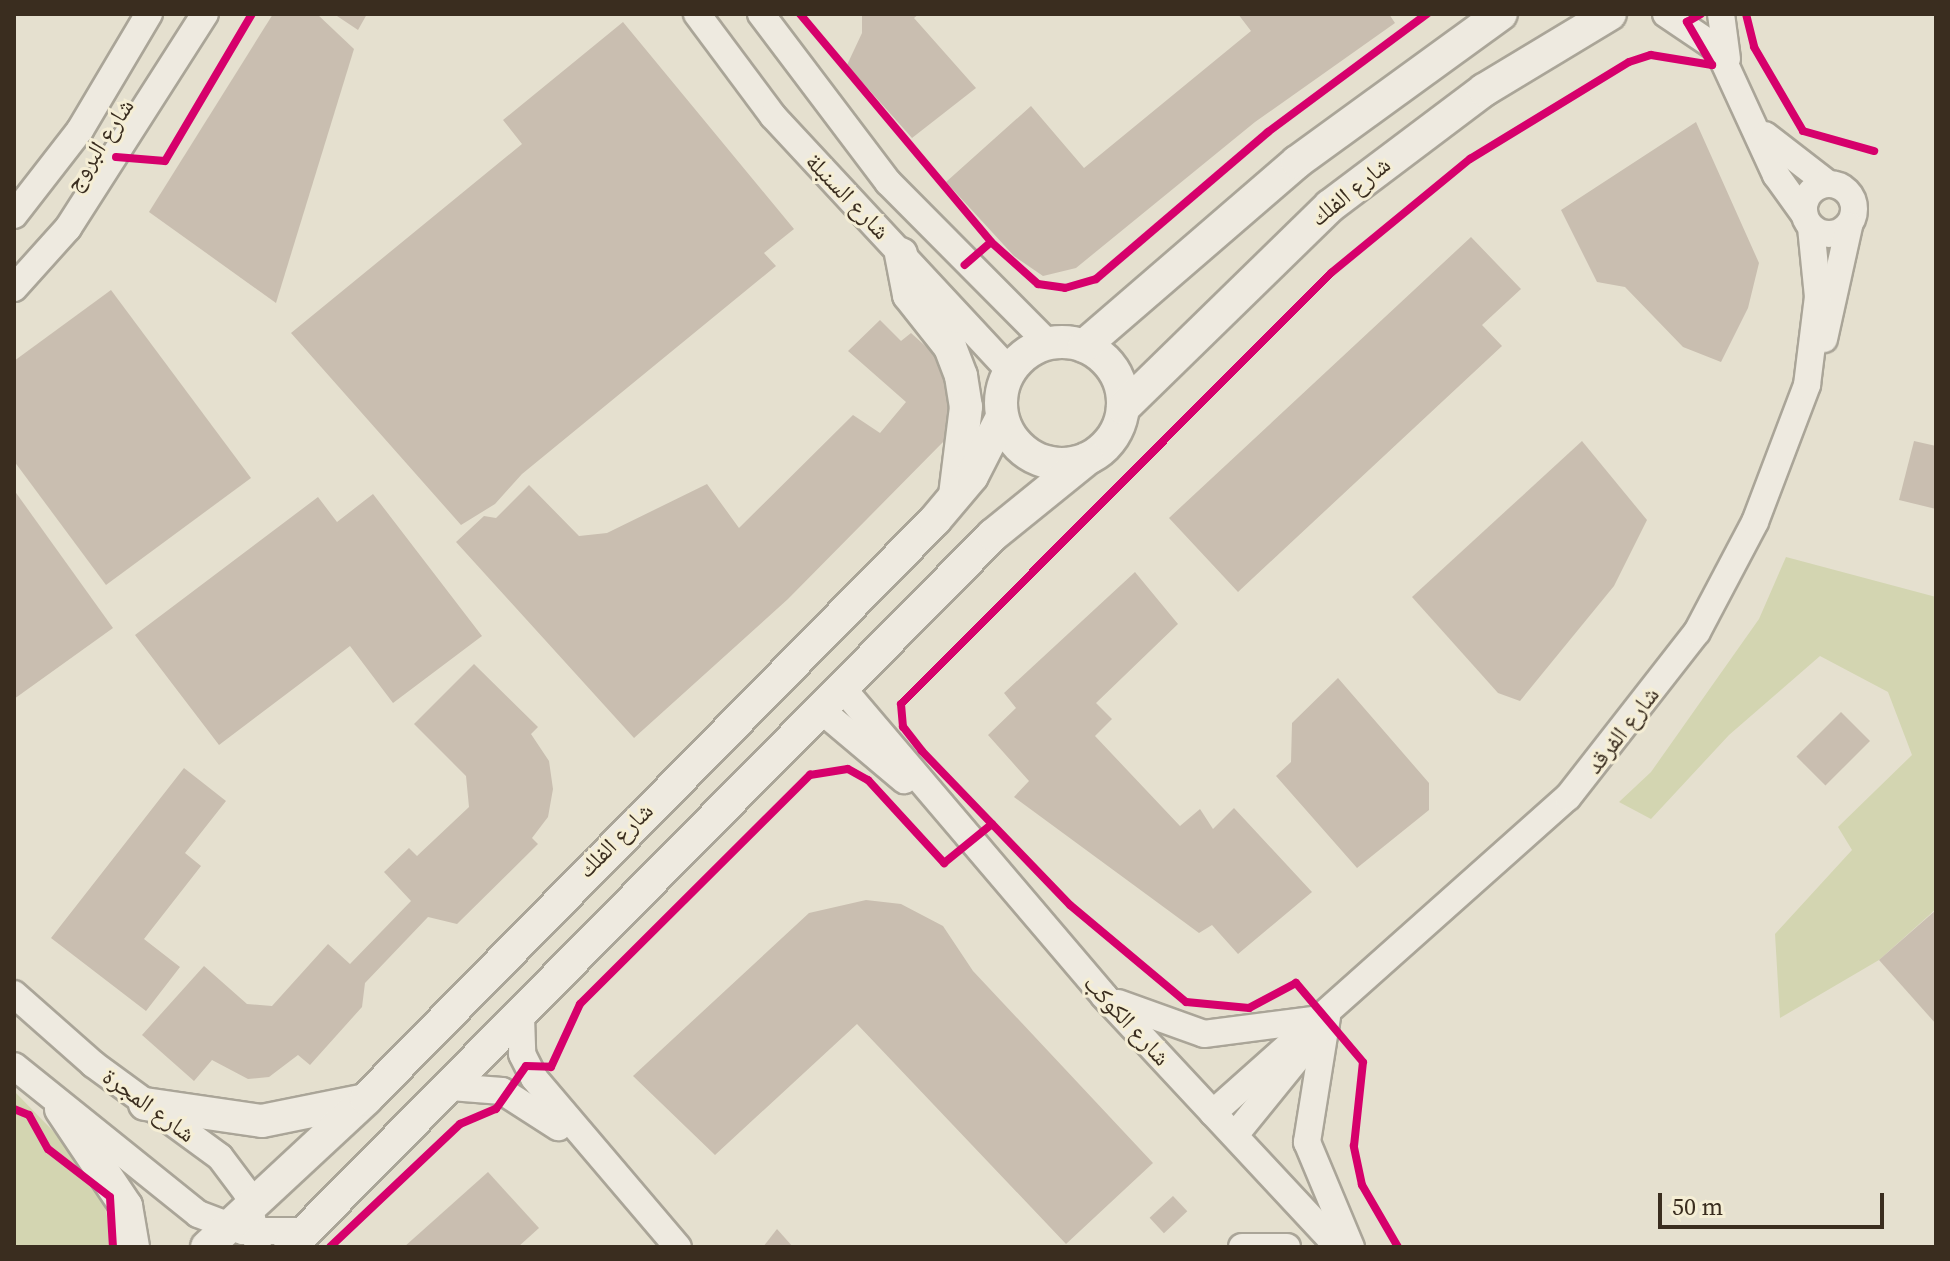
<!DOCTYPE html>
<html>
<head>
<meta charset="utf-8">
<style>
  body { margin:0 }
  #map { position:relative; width:1950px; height:1261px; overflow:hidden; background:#e5e0cf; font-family:"Source Serif 4","Noto Naskh Arabic",serif }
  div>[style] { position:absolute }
  .green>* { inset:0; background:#d3d5b1 }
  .building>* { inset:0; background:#c9beb0; transform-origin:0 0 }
  .roads { filter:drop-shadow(2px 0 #aaa598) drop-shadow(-2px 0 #aaa598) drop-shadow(0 2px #aaa598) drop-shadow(0 -2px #aaa598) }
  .minor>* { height:26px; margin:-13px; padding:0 13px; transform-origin:13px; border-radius:13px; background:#eeeae0 }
  .minor>.ring { margin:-13px; padding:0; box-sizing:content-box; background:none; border:26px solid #eeeae0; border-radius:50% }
  .tertiary>* { height:32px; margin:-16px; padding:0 16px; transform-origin:16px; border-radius:16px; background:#eeeae0 }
  .tertiary>.ring { margin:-16px; padding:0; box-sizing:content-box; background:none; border:32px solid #eeeae0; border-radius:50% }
  .cycleway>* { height:8px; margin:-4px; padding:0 4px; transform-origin:4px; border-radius:4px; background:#d6006c }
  span { translate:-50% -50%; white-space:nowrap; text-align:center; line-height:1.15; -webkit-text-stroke:6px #f5eed5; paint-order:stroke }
  .street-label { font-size:24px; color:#3a2d1f }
  .frame { position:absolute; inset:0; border:16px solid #3a2d1f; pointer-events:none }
  .scale { position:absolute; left:1658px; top:1193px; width:226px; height:36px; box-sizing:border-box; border:4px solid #3a2d1f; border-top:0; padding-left:10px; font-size:24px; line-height:28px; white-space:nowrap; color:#3a2d1f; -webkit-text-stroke:6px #f5eed5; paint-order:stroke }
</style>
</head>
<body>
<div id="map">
  <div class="green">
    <div style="clip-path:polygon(1786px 557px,1936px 597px,1936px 909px,1879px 960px,1780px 1018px,1775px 934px,1852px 850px,1838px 827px,1912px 755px,1888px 692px,1820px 656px,1729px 735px,1651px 819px,1619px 802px,1651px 772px,1759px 619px)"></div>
    <div style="clip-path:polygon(14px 1091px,98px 1177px,114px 1247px,14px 1247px)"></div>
  </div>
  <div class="building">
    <div style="clip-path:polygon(273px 14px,317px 14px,354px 49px,276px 303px,149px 212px)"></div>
    <div style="clip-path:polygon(334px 14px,367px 14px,358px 30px)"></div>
    <div style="clip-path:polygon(862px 14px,919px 14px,914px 18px,976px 88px,912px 138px,847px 65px,862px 33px)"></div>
    <div style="clip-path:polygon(1238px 14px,1389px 14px,1395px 23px,1255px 122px,1076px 268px,1043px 276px,1014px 256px,946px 182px,1031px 106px,1084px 168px,1251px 31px)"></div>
    <div style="clip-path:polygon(623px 22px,794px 229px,764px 253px,776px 266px,522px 474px,495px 504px,461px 525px,291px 333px,522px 144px,503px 120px)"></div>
    <div style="clip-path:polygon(1696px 122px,1759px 263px,1748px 308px,1721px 362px,1683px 347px,1625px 287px,1597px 282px,1561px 210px)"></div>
    <div style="clip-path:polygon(1471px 237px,1521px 289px,1482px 325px,1502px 346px,1238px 592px,1169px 518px)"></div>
    <div style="clip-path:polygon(111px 290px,251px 478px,106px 585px,14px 461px,14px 361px)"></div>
    <div style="clip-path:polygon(880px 320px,901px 341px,911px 333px,932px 352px,960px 399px,947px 438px,788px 599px,634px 738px,456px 542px,484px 516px,496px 518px,529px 485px,579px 536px,607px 533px,707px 484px,739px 528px,853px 415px,880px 433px,906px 402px,848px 351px)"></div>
    <div style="clip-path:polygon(1582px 441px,1647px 520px,1614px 586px,1520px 701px,1498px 693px,1412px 597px)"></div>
    <div style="clip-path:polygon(1914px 441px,1936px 446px,1936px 509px,1899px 500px)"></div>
    <div style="clip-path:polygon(14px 490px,113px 628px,14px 699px)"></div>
    <div style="clip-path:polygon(373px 494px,482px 636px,393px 703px,350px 646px,219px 745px,135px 635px,318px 497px,337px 522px)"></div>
    <div style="clip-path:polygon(1135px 572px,1178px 624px,1096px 703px,1112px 719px,1095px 736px,1180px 826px,1200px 809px,1213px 829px,1234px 808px,1312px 892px,1238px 954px,1212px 925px,1199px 933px,1014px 797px,1029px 781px,988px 735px,1016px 708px,1004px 693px)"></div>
    <div style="clip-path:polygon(474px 664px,538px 727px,531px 734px,549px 761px,553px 789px,548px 817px,532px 838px,538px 844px,457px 924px,428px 917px,365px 983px,362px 1007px,310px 1065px,298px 1055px,269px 1077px,248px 1079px,212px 1060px,194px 1081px,142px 1035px,204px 966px,247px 1004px,272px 1006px,328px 944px,350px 964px,411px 901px,384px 872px,409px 848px,417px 856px,469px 807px,466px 776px,414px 724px)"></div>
    <div style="clip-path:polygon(1338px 678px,1429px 783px,1429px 810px,1357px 868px,1276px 776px,1291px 762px,1292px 723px)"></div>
    <div style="left:1841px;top:712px;width:41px;height:63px;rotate:45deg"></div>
    <div style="clip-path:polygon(184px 768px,226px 801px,185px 853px,201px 866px,144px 939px,180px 967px,146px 1011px,51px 938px)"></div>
    <div style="clip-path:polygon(866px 900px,901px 904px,943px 926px,973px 971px,1153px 1163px,1066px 1244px,857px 1024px,715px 1155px,633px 1076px,809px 913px)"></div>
    <div style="clip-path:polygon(1936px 910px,1936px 1024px,1879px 960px)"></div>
    <div style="clip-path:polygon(488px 1172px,539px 1228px,518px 1247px,404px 1247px)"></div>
    <div style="left:1173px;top:1196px;width:21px;height:32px;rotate:47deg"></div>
    <div style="clip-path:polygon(777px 1229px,793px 1247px,763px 1247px)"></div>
  </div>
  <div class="roads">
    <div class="minor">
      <div style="left:697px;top:14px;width:127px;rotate:53.3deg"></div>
      <div style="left:773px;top:116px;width:347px;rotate:47.1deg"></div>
      <div style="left:761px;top:14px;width:211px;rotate:52.9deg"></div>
      <div style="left:888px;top:182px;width:226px;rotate:45.2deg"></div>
      <div style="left:1666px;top:14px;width:63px;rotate:33.9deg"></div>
      <div style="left:1718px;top:49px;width:139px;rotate:65.3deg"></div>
      <div style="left:1776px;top:175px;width:48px;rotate:54.3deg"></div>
      <div style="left:1721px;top:14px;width:45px;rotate:82.4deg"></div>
      <div style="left:1765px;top:135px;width:78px;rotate:37.7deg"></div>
      <div class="ring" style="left:1804px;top:184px;width:24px;height:24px"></div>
      <div style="left:14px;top:215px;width:108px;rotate:-52.2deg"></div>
      <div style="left:80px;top:130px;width:135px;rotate:-59.3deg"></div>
      <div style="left:14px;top:288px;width:81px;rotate:-48deg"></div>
      <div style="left:68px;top:228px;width:254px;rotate:-57.4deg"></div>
      <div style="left:1824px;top:339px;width:116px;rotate:-77.5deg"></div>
      <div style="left:843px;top:689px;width:403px;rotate:49.6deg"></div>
      <div style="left:1104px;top:996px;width:343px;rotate:47deg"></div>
      <div style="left:821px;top:710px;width:109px;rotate:40.1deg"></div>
      <div style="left:14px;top:994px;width:106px;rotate:41.5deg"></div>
      <div style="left:93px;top:1064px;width:157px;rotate:36.2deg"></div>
      <div style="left:220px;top:1157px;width:45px;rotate:53.1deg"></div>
      <div style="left:247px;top:1193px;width:55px;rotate:78.5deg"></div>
      <div style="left:1118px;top:1003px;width:91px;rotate:19.8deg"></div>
      <div style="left:1204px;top:1034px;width:116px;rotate:-7.4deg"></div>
      <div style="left:521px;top:1017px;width:37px;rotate:88deg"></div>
      <div style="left:522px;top:1054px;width:27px;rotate:63deg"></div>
      <div style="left:534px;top:1078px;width:222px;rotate:49.6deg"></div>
      <div style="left:1327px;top:1017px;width:127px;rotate:99.1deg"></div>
      <div style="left:1307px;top:1142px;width:114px;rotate:67.3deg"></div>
      <div style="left:14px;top:1066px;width:236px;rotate:38.8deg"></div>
      <div style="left:198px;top:1214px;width:48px;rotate:20.7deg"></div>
      <div style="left:243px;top:1231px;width:64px"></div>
      <div style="left:451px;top:1087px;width:51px;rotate:4.5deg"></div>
      <div style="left:502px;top:1091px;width:67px;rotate:32.7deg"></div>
      <div style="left:1213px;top:1113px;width:475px;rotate:-41.7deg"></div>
      <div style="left:1568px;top:797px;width:209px;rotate:-52deg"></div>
      <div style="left:1697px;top:632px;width:124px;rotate:-62.2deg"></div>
      <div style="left:1755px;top:522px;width:147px;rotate:-69.2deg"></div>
      <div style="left:1807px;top:385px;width:89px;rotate:-82.9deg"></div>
      <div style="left:1818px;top:297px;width:70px;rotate:-95.7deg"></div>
      <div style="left:1235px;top:1135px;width:130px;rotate:-50.9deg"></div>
      <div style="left:1242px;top:1247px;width:45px"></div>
    </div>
    <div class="tertiary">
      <div style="left:901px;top:254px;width:42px;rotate:79deg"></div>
      <div style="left:909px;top:295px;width:66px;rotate:51.7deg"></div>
      <div style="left:950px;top:347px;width:31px;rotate:69deg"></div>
      <div style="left:961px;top:376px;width:31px;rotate:81deg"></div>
      <div style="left:966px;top:407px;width:89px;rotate:97.1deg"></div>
      <div class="ring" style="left:1001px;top:342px;width:90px;height:90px"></div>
      <div style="left:1084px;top:346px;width:281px;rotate:-40.8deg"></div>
      <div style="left:1297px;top:162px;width:252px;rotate:-36deg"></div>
      <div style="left:1123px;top:408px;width:289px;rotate:-44.3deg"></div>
      <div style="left:1330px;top:206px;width:193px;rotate:-37deg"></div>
      <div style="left:1484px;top:90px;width:147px;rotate:-31.1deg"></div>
      <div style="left:145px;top:1104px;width:118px;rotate:8.3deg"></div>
      <div style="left:262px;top:1121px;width:100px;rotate:-11.5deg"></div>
      <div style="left:61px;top:1109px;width:117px;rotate:56.2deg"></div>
      <div style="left:126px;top:1206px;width:42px;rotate:80.3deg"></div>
      <div style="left:207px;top:1247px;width:217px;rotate:-42.9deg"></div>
      <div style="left:366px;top:1099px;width:812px;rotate:-45.5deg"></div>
      <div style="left:935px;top:520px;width:57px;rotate:-49.9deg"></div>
      <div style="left:972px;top:476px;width:66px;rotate:-63deg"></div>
      <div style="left:290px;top:1247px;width:1001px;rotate:-45.36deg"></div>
      <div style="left:993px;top:535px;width:121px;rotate:-39deg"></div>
    </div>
  </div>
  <div class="cycleway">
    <div style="left:800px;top:14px;width:297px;rotate:50deg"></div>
    <div style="left:991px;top:242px;width:35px;rotate:139deg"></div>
    <div style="left:1746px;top:14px;width:34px;rotate:76deg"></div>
    <div style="left:1754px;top:47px;width:97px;rotate:59.7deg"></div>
    <div style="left:1803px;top:131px;width:74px;rotate:15.7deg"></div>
    <div style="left:116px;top:157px;width:49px;rotate:4.7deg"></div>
    <div style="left:165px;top:161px;width:171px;rotate:-59.4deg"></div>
    <div style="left:991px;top:242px;width:63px;rotate:41.8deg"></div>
    <div style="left:1038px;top:284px;width:27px;rotate:8deg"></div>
    <div style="left:1065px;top:288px;width:32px;rotate:-16deg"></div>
    <div style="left:1096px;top:279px;width:226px;rotate:-40.5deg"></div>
    <div style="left:1268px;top:132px;width:198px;rotate:-36.6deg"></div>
    <div style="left:14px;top:1109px;width:16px;rotate:22deg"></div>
    <div style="left:29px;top:1115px;width:39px;rotate:61deg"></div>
    <div style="left:48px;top:1149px;width:78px;rotate:37.7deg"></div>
    <div style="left:110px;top:1197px;width:50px;rotate:86.6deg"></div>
    <div style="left:330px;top:1247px;width:179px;rotate:-43.4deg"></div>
    <div style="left:460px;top:1124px;width:39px;rotate:-23deg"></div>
    <div style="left:496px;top:1109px;width:52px;rotate:-55.1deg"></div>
    <div style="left:526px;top:1066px;width:25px;rotate:2deg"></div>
    <div style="left:551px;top:1067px;width:69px;rotate:-65.3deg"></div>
    <div style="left:580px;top:1004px;width:325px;rotate:-44.9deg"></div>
    <div style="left:810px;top:775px;width:38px;rotate:-9deg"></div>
    <div style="left:848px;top:769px;width:23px;rotate:29deg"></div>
    <div style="left:868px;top:780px;width:113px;rotate:47.5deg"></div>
    <div style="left:944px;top:863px;width:62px;rotate:-39.1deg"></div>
    <div style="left:1398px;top:1247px;width:72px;rotate:-120.1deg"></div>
    <div style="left:1362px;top:1185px;width:40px;rotate:-102deg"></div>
    <div style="left:1354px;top:1146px;width:84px;rotate:-83.9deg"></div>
    <div style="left:1363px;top:1062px;width:104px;rotate:-130.3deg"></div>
    <div style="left:1296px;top:983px;width:53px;rotate:152deg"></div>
    <div style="left:1249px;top:1008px;width:63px;rotate:-174.6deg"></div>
    <div style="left:1186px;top:1002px;width:151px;rotate:-140.1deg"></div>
    <div style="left:1070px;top:905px;width:214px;rotate:-133.9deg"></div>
    <div style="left:922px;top:751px;width:31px;rotate:-128deg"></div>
    <div style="left:903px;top:727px;width:23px;rotate:-95deg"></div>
    <div style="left:901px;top:704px;width:609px;rotate:-45.07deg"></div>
    <div style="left:1331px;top:273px;width:180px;rotate:-39.4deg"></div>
    <div style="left:1470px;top:159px;width:186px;rotate:-31.4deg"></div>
    <div style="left:1629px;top:62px;width:23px;rotate:-18deg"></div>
    <div style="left:1651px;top:55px;width:62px;rotate:9.3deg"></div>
    <div style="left:1712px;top:65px;width:50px;rotate:-120.2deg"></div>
    <div style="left:1687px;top:22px;width:16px;rotate:-30deg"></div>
  </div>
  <div class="street-label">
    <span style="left:99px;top:145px;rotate:-57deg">شارع البروج</span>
    <span style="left:1350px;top:191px;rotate:-39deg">شارع الفلك</span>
    <span style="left:848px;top:196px;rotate:46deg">شارع السنبلة</span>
    <span style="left:1622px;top:730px;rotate:-52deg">شارع الفرقد</span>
    <span style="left:615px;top:840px;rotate:-45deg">شارع الفلك</span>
    <span style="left:1127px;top:1020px;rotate:47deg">شارع الكوكب</span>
    <span style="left:149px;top:1105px;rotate:36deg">شارع المجرة</span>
  </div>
  <div class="frame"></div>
  <div class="scale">50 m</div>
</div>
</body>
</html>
